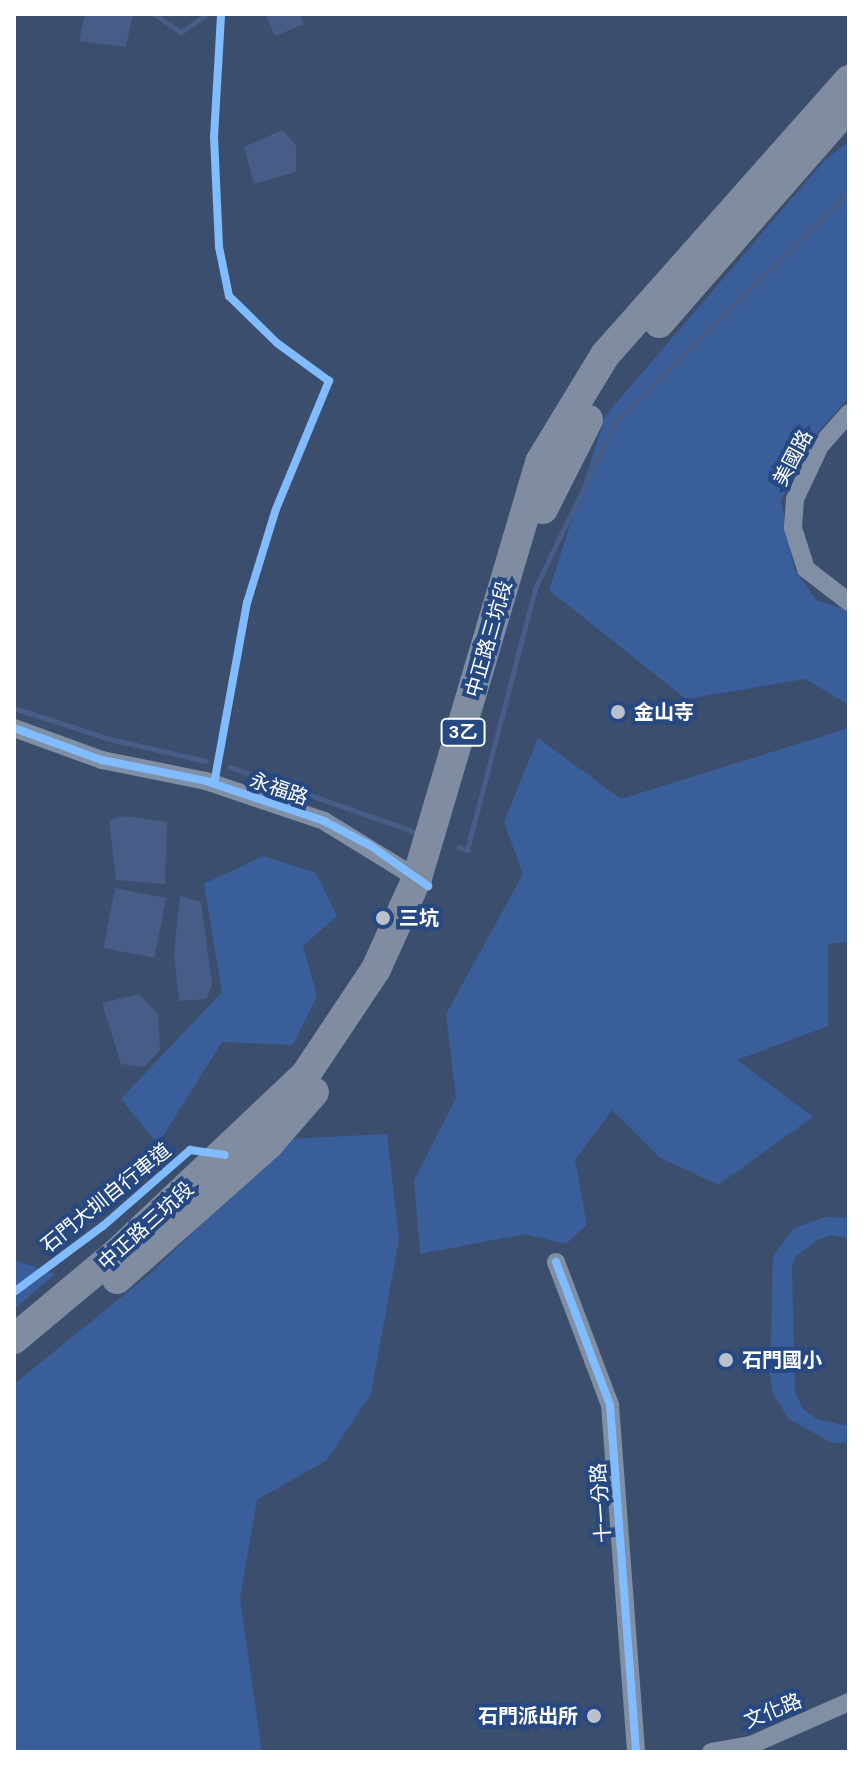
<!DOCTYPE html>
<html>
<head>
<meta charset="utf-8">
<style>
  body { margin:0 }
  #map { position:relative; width:863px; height:1766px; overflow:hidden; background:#3b4e6e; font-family:"DM Sans","Noto Sans TC",sans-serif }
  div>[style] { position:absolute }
  .green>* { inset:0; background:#3a5e99 }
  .water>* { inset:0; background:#475d88; transform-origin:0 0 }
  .stream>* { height:5px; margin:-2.5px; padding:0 2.5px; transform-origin:2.5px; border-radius:2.5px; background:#475d88 }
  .street>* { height:18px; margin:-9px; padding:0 9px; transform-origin:9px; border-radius:9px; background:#818fa4 }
  .primary>* { height:30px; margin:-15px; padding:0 15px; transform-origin:15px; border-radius:15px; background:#808da1 }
  .cycleway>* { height:8px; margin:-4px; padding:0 4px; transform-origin:4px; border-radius:4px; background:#80bcff }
  .dots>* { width:22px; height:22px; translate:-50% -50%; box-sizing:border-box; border:4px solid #264883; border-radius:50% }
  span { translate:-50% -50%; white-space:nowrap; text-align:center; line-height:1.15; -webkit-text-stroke:8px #264883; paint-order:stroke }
  .shield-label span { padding:2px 6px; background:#264883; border:2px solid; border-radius:6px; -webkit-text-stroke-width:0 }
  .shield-label { font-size:18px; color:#fff; font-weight:700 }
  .street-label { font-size:20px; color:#fff }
  .poi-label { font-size:20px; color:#fff; font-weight:700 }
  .left { translate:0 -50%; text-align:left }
  .right { translate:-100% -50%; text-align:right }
  .frame { position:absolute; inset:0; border:16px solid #fff; pointer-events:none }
</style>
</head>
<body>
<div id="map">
  <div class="green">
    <div style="clip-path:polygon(849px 141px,849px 397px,805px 447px,781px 501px,794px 568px,817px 601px,849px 610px,849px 705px,805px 679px,686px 699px,549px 590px,606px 415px,825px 160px)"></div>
    <div style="clip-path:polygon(849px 728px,849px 942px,828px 944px,828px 1026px,737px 1060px,813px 1117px,718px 1185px,659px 1157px,612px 1110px,575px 1160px,587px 1225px,566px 1244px,525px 1234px,420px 1254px,414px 1180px,456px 1098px,446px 1014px,523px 874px,504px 822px,538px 738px,621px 799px)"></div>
    <div style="clip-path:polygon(263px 856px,316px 873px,337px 916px,303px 946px,317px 996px,293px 1045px,222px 1042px,158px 1144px,121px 1099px,222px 992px,204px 884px)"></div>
    <div style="clip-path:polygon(387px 1134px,399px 1239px,371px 1394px,327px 1460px,257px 1500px,240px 1598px,262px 1752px,14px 1752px,14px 1384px,151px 1273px,289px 1139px)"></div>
    <div style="clip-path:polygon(826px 1217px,849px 1218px,849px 1238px,832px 1235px,818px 1240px,795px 1257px,792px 1268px,795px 1392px,803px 1409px,817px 1419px,849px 1426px,849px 1442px,832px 1443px,789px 1419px,773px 1394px,770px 1374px,773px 1256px,794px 1228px)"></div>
    <div style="clip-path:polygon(14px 1260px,55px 1274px,14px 1309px)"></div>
  </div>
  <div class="water">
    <div style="clip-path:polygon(85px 14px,133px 14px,126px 47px,79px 41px)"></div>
    <div style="clip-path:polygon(265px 14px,299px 14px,304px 24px,275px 36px)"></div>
    <div style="clip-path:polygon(282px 130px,296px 145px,296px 172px,254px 184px,244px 147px)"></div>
    <div style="clip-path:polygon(125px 816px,167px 822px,165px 884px,116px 880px,109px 820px)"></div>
    <div style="left:115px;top:888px;width:52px;height:61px;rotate:11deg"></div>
    <div style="clip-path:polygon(180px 896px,201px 902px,212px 985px,206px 999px,179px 1001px,174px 953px)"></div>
    <div style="clip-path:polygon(139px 994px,158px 1014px,160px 1050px,144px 1067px,121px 1064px,102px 1003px)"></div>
  </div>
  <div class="stream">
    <div style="left:154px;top:14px;width:32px;rotate:34deg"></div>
    <div style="left:181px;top:32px;width:32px;rotate:-35deg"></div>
    <div style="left:14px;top:708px;width:101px;rotate:17.9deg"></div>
    <div style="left:110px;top:739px;width:98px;rotate:13deg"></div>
    <div style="left:230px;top:767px;width:197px;rotate:19.3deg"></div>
    <div style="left:459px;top:847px;width:9px;rotate:21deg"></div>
    <div style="left:467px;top:850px;width:273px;rotate:-75.4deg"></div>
    <div style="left:536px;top:586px;width:183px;rotate:-64.1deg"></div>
    <div style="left:616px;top:421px;width:327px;rotate:-44.5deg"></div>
  </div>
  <div class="street">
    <div style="left:849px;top:413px;width:44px;rotate:131.3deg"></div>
    <div style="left:820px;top:446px;width:59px;rotate:115.3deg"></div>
    <div style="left:795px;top:499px;width:29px;rotate:94deg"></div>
    <div style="left:793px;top:528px;width:43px;rotate:72.4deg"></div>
    <div style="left:806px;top:569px;width:54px;rotate:37.5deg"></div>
    <div style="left:14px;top:728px;width:94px;rotate:20deg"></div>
    <div style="left:102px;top:760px;width:106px;rotate:11.4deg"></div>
    <div style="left:206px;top:781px;width:125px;rotate:18.7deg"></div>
    <div style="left:324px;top:821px;width:116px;rotate:31.6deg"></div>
    <div style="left:556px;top:1262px;width:153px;rotate:69.3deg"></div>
    <div style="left:610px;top:1405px;width:348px;rotate:85.7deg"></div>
    <div style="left:711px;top:1752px;width:41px;rotate:-9.9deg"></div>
    <div style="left:751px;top:1745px;width:107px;rotate:-23.7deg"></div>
  </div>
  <div class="primary">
    <div style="left:659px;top:323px;width:288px;rotate:-48.8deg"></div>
    <div style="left:543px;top:509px;width:100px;rotate:-63.2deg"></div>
    <div style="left:117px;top:1279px;width:202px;rotate:-41.6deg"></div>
    <div style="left:268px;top:1145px;width:70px;rotate:-49deg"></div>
    <div style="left:14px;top:1339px;width:134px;rotate:-39.9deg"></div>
    <div style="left:117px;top:1253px;width:260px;rotate:-43.4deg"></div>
    <div style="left:306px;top:1074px;width:126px;rotate:-56.3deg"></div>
    <div style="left:376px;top:969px;width:100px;rotate:-65.7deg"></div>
    <div style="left:417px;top:878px;width:434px;rotate:-73.5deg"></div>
    <div style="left:540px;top:462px;width:125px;rotate:-58.7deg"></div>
    <div style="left:605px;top:355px;width:368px;rotate:-48.4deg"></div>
  </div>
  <div class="cycleway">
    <div style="left:14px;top:728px;width:94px;rotate:20deg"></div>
    <div style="left:102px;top:760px;width:106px;rotate:11.4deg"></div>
    <div style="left:206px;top:781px;width:125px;rotate:18.7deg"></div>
    <div style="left:324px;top:821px;width:53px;rotate:28deg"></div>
    <div style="left:371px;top:846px;width:70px;rotate:35.1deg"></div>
    <div style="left:214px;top:784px;width:184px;rotate:-79.7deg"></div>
    <div style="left:247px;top:603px;width:98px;rotate:-72.9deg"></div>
    <div style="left:276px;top:509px;width:139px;rotate:-67.5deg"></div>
    <div style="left:329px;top:381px;width:64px;rotate:-143.8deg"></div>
    <div style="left:277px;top:343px;width:67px;rotate:-135.6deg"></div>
    <div style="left:229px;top:296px;width:50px;rotate:-101.5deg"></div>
    <div style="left:219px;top:247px;width:110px;rotate:-92.6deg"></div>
    <div style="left:214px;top:137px;width:123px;rotate:-86.7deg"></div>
    <div style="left:556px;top:1262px;width:153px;rotate:69.3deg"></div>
    <div style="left:610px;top:1405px;width:348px;rotate:85.7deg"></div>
    <div style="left:14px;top:1292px;width:111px;rotate:-36.6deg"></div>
    <div style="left:103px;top:1226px;width:116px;rotate:-41.1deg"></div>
    <div style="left:190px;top:1150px;width:35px;rotate:8deg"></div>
  </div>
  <div class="dots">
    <div style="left:618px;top:712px;background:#bac1cc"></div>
    <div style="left:383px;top:918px;background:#bac1cc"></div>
    <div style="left:726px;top:1360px;background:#bac1cc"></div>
    <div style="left:594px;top:1716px;background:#bac1cc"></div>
  </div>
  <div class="shield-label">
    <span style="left:463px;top:732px">3乙</span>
  </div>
  <div class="street-label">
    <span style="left:793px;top:458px;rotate:-62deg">美國路</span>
    <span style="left:489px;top:639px;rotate:-74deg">中正路三坑段</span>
    <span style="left:279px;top:789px;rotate:19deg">永福路</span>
    <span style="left:106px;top:1198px;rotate:-39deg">石門大圳自行車道</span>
    <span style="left:146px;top:1226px;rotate:-42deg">中正路三坑段</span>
    <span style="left:601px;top:1503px;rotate:-94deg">十一分路</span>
    <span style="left:773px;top:1711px;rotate:-22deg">文化路</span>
  </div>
  <div class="poi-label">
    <span class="left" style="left:634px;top:712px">金山寺</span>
    <span class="left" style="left:399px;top:918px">三坑</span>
    <span class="left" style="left:742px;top:1360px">石門國小</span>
    <span class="right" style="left:578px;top:1716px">石門派出所</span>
  </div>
  <div class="frame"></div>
</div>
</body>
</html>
